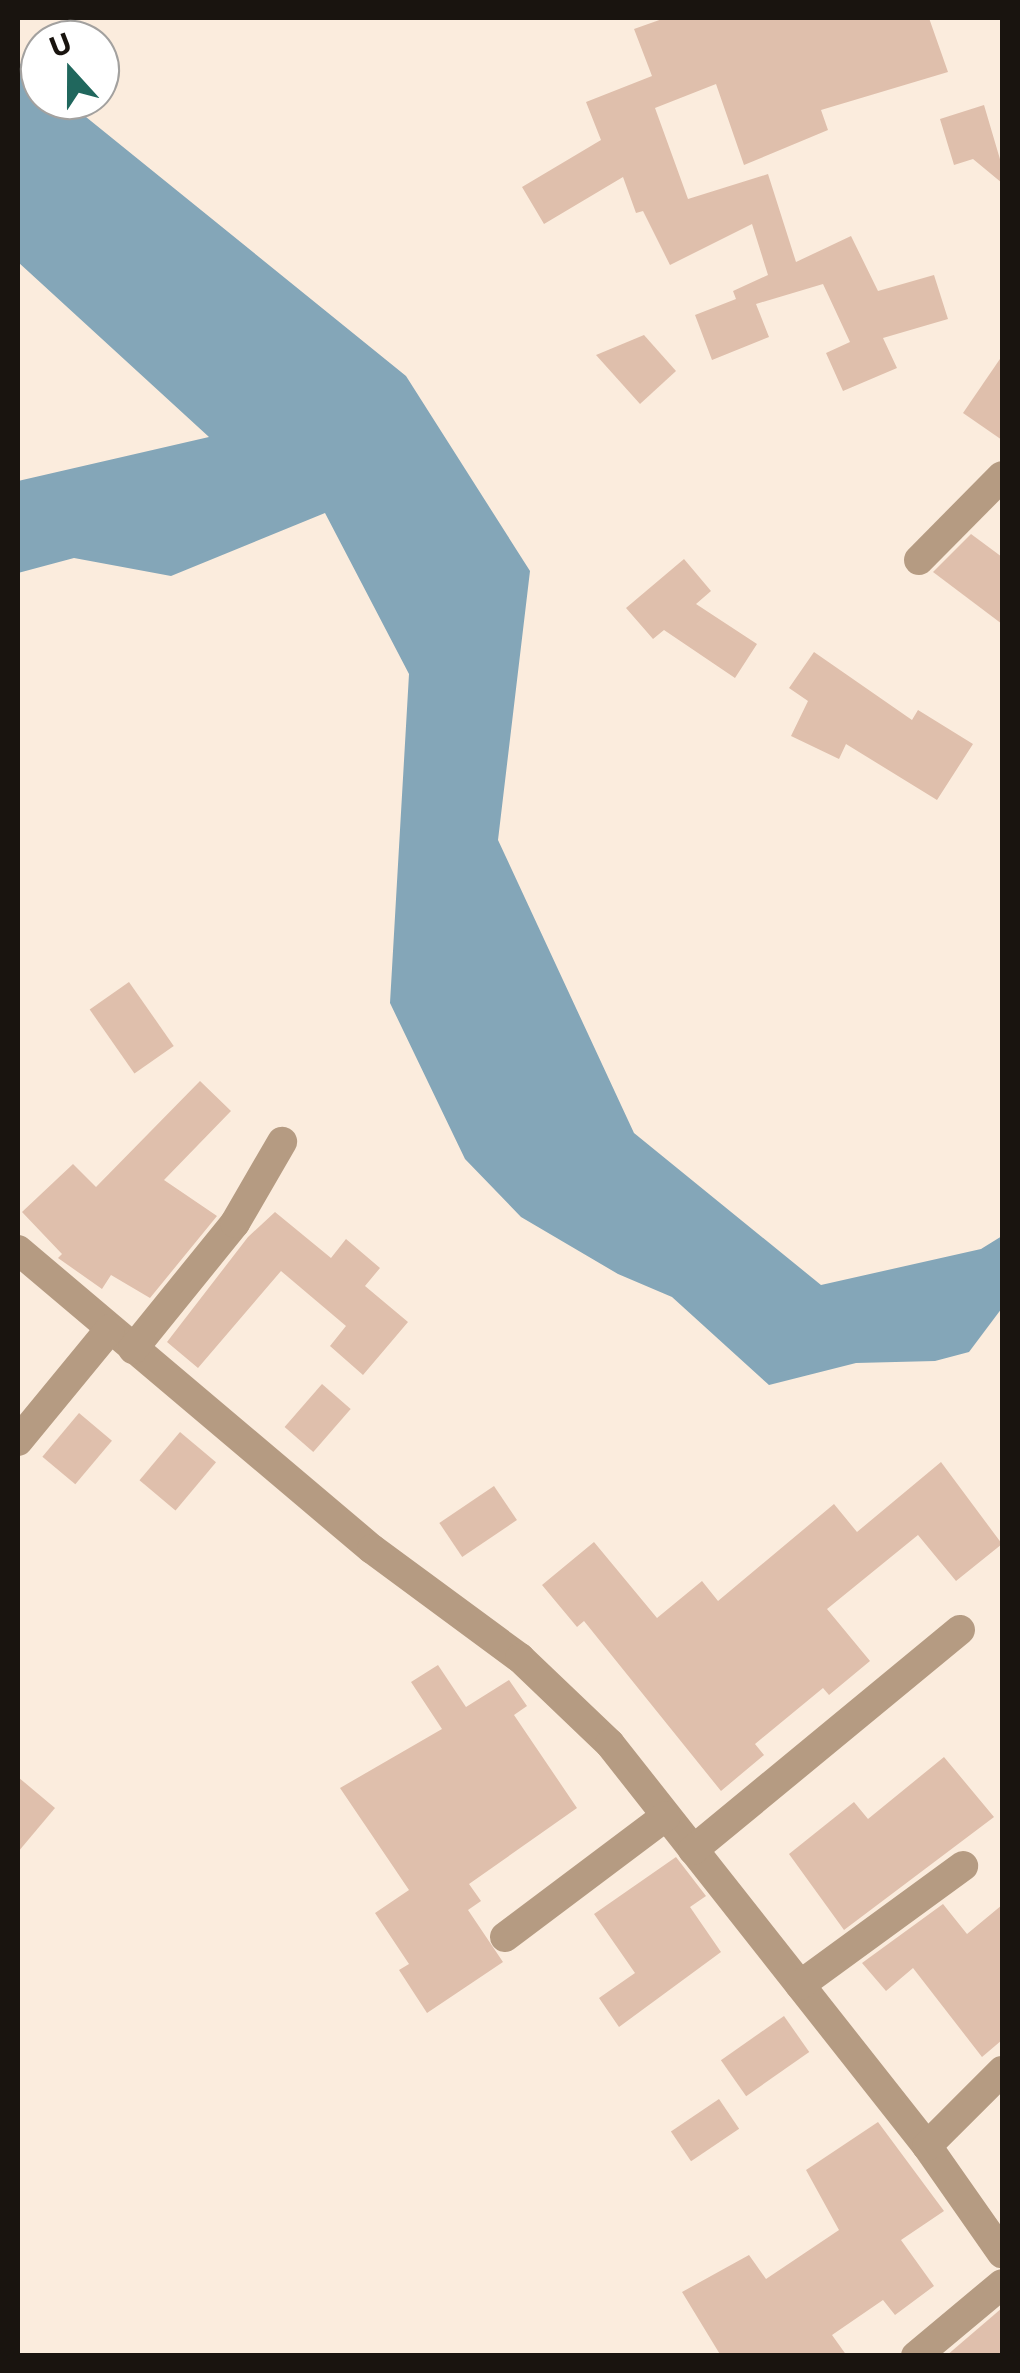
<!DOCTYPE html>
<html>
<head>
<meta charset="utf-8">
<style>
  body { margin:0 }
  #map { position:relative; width:1020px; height:2373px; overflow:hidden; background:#fbecdd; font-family:Commissioner,sans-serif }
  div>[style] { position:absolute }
  .water>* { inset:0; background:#84a6b8 }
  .building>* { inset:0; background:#dfbfac; transform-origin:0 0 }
  .minor>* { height:30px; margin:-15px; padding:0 15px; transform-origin:15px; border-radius:15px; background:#b59b82 }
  span { translate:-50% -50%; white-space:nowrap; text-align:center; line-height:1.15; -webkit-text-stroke:9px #fff; paint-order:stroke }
  .frame { position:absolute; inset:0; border:20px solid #19140f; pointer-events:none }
  .north { position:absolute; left:20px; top:20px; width:100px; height:100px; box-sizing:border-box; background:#fff; border:2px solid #a3a19f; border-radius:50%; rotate:339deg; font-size:28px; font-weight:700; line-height:40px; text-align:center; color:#19140f }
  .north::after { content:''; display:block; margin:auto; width:35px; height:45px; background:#20675d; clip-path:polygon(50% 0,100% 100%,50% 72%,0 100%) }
</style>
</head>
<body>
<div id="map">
  <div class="water">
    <div style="clip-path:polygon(18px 62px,40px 80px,40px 100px,65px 100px,406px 376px,530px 571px,498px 840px,634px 1133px,821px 1285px,981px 1249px,1002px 1236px,1002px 1308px,969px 1352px,935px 1361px,856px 1363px,769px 1385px,672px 1297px,618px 1274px,521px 1217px,465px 1159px,390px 1003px,409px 674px,325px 513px,171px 576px,74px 558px,18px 573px,18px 481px,209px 437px,18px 262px)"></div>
  </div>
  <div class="building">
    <div style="clip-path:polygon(665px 18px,929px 18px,948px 72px,821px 110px,828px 130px,744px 165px,716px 84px,655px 108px,688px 199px,768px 174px,796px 262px,851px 236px,878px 291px,934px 275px,948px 319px,883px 338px,897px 368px,843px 391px,826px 353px,850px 342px,823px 284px,756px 304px,769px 337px,712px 360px,695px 315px,736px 299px,733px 291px,768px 275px,752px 224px,670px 265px,643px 211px,636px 213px,623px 177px,544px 224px,522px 187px,601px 140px,586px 102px,652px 76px,634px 29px)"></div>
    <div style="clip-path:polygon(984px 105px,1002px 166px,1002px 183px,973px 159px,954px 165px,940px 119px)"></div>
    <div style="clip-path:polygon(644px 335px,676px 371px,640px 404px,596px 355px)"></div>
    <div style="clip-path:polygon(1002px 356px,1002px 440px,963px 413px)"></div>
    <div style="clip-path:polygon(971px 534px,1002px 557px,1002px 624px,933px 572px)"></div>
    <div style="clip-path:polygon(684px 559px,711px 591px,696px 604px,757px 644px,735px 678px,664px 630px,653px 639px,626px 608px)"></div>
    <div style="clip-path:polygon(814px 652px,912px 720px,918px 710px,973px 744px,937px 800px,846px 744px,839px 759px,791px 736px,808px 701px,789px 688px)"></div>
    <div style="left:129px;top:982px;width:78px;height:48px;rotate:55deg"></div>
    <div style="clip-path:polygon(200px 1081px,231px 1111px,164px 1180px,217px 1216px,150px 1298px,111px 1275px,102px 1289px,58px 1258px,62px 1254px,22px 1212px,73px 1164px,96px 1187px)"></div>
    <div style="clip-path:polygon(275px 1212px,331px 1258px,346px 1239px,380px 1268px,365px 1286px,408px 1322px,363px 1375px,330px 1346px,346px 1326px,281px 1271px,198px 1368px,167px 1342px,248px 1237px)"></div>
    <div style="left:322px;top:1384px;width:38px;height:57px;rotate:41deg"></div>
    <div style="left:79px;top:1413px;width:43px;height:57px;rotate:40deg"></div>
    <div style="left:180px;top:1432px;width:47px;height:63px;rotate:40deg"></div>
    <div style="clip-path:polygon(941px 1462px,1002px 1544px,956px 1581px,918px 1535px,827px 1609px,870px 1661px,829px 1695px,823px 1688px,755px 1744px,764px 1755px,721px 1791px,584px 1621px,577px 1627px,542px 1585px,594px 1542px,657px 1618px,702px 1581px,718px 1601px,834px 1504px,857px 1532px)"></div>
    <div style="left:494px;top:1486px;width:41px;height:66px;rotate:56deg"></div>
    <div style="clip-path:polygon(438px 1665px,466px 1707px,509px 1680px,527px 1706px,514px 1715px,577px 1808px,469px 1884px,481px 1901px,468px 1910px,503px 1962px,427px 2013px,399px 1970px,409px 1964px,375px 1913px,409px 1890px,340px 1788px,442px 1729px,411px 1682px)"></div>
    <div style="clip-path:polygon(944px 1757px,994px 1817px,844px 1930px,789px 1854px,854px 1802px,868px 1819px)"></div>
    <div style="clip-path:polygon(18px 1777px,55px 1808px,18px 1852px)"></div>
    <div style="clip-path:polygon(676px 1857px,706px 1896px,690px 1907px,721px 1952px,619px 2027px,599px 1998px,635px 1973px,594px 1914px)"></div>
    <div style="clip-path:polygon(943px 1904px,967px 1934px,1002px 1905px,1002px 2040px,982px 2057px,913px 1968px,886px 1991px,862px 1963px)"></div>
    <div style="left:784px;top:2016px;width:44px;height:77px;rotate:55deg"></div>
    <div style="left:719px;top:2099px;width:36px;height:58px;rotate:56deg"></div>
    <div style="clip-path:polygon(878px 2122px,944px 2211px,901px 2240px,934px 2286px,895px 2315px,883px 2300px,832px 2335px,847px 2356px,721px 2356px,682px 2292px,749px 2255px,766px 2279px,839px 2230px,806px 2170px)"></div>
    <div style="clip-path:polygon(1002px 2308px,1002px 2356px,946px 2356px)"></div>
  </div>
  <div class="minor">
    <div style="left:919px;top:560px;width:118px;rotate:-45.3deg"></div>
    <div style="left:18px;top:1250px;width:463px;rotate:40.2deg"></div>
    <div style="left:372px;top:1549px;width:184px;rotate:36.4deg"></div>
    <div style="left:520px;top:1658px;width:124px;rotate:43.7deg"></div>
    <div style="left:610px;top:1744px;width:512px;rotate:51.74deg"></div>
    <div style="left:927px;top:2146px;width:131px;rotate:55deg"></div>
    <div style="left:133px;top:1349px;width:162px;rotate:-51deg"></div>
    <div style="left:235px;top:1223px;width:94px;rotate:-59.9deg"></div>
    <div style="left:18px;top:1441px;width:145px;rotate:-50.6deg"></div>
    <div style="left:693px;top:1850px;width:346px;rotate:-39.5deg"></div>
    <div style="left:505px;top:1937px;width:201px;rotate:-36.9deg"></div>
    <div style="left:800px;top:1985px;width:202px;rotate:-36.1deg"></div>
    <div style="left:927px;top:2146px;width:106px;rotate:-45deg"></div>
    <div style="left:916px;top:2356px;width:112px;rotate:-39.9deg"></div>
  </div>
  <div class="frame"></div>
  <div class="north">U</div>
</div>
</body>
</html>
